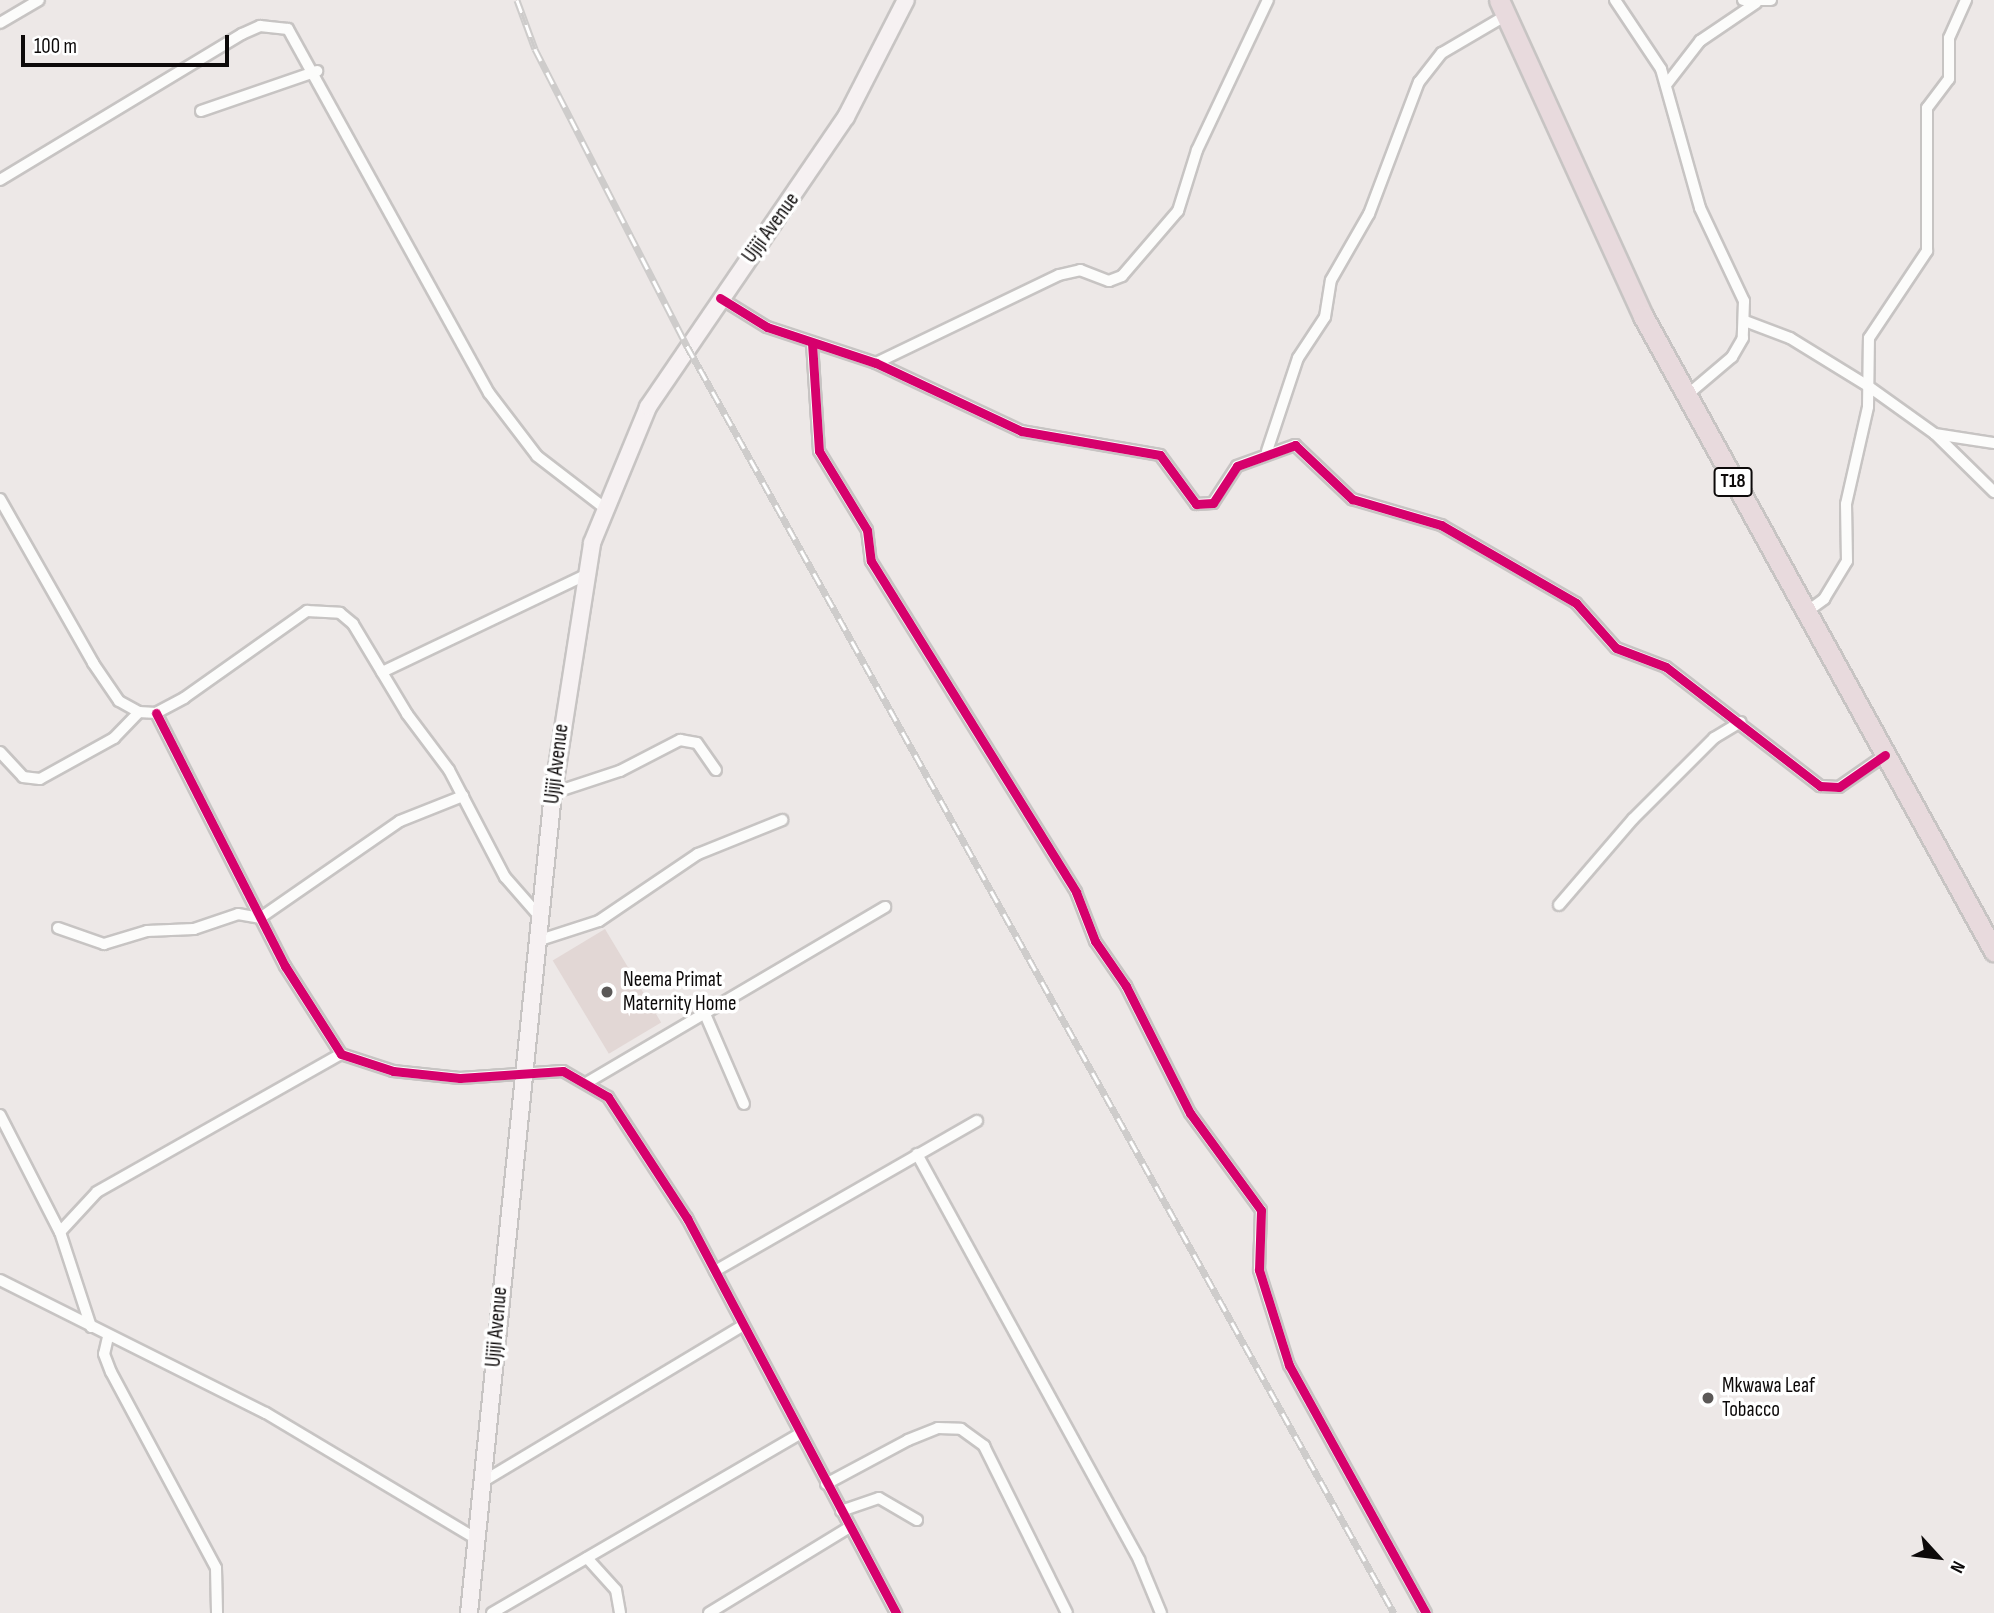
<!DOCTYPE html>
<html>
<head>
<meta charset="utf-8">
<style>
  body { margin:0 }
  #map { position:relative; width:1994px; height:1613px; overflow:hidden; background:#ede8e7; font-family:"Sofia Sans Condensed",sans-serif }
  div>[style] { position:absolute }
  .built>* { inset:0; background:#e2d7d5; transform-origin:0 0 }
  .roads { filter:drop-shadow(2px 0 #c7c4c3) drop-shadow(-2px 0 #c7c4c3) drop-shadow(0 2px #c7c4c3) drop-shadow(0 -2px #c7c4c3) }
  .street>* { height:10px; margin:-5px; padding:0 5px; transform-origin:5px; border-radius:5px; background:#fcfcfb }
  .secondary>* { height:16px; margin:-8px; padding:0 8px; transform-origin:8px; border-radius:8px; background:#f6f1f2 }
  .highway>* { height:19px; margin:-9.5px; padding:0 9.5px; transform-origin:9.5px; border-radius:9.5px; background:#e8dadd }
  .rail>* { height:7px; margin-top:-3.5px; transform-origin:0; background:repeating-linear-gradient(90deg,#fff 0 13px,#cecccb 0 26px); box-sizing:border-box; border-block:2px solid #cecccb }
  .cycleway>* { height:9px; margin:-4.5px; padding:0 4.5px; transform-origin:4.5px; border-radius:4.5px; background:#d6006c }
  .dots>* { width:19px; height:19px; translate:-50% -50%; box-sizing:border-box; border:4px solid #fff; border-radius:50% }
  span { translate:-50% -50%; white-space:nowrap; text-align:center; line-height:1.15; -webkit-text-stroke:7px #fff; paint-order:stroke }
  .shield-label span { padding:2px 5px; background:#fff; border:2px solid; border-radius:5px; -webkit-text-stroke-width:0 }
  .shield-label { font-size:19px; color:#0d0a0a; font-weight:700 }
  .street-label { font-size:21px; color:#0d0a0a }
  .poi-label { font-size:21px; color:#0d0a0a }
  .left { translate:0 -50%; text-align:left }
  .north { position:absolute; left:1903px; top:1522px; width:70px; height:70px; -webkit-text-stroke:5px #fff; paint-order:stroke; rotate:117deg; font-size:19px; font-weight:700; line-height:28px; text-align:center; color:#0d0a0a }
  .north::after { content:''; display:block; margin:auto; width:24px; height:32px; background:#0d0a0a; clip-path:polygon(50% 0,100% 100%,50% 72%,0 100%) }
  .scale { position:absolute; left:21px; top:35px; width:208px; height:32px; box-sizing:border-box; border:4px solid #0d0a0a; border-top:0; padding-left:9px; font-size:21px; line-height:24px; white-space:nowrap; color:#0d0a0a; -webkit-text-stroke:5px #fff; paint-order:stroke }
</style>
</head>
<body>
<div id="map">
  <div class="built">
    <div style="left:605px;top:929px;width:109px;height:61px;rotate:59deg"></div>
  </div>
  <div class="roads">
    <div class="street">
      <div style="left:1615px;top:0;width:83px;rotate:56.3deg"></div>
      <div style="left:1661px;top:69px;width:144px;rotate:74.3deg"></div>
      <div style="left:1700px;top:208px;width:103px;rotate:64.7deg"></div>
      <div style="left:1744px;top:301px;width:37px;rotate:92deg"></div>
      <div style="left:1743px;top:338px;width:22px;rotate:120deg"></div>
      <div style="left:1732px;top:357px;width:60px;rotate:139.7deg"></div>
      <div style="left:1743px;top:0;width:28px"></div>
      <div style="left:0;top:23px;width:45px;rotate:-30.5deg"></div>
      <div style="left:1666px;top:85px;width:56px;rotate:-52.3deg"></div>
      <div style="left:1700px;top:41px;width:68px;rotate:-34.2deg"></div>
      <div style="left:201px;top:111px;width:123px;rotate:-19deg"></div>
      <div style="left:0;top:180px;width:283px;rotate:-31.1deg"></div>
      <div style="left:242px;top:34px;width:20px;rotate:-24deg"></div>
      <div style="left:260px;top:26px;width:28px;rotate:6deg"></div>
      <div style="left:288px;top:29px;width:416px;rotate:61.1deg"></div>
      <div style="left:489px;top:393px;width:79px;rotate:52.7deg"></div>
      <div style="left:537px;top:456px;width:82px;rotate:37.6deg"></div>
      <div style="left:720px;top:298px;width:55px;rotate:31.7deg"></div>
      <div style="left:767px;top:327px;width:115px;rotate:18.3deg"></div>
      <div style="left:876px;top:363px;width:160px;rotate:25.1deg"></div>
      <div style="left:1021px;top:431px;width:141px;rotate:9.8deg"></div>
      <div style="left:1160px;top:455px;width:61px;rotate:53.7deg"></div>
      <div style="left:1196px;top:504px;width:17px;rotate:-3deg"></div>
      <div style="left:1213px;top:503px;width:44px;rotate:-57deg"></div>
      <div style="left:1237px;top:466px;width:62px;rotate:-19.9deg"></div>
      <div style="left:1295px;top:445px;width:79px;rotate:43.5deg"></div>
      <div style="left:1352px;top:499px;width:93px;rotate:16.3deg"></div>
      <div style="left:1441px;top:525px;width:156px;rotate:30deg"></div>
      <div style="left:1576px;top:603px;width:60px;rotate:48.4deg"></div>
      <div style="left:1616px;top:648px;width:53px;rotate:20.8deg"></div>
      <div style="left:1666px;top:667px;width:195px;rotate:37.7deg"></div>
      <div style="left:1820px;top:786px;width:19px;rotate:3deg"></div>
      <div style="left:1839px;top:787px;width:56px;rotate:-34.8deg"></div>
      <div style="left:1745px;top:321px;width:48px;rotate:20.7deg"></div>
      <div style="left:1790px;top:338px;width:92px;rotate:31.6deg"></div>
      <div style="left:1868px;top:386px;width:82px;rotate:35.6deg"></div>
      <div style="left:1935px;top:434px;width:83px;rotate:44.5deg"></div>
      <div style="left:812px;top:343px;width:108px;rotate:86.3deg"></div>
      <div style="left:819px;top:451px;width:92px;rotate:58.7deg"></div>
      <div style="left:867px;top:530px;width:31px;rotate:83deg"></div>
      <div style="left:871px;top:561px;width:389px;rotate:58.2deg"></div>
      <div style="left:1076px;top:892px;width:53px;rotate:68.8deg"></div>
      <div style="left:1095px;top:941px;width:55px;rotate:55.4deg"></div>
      <div style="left:1126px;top:986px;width:142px;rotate:63.3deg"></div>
      <div style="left:1190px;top:1113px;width:120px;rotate:53.8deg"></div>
      <div style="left:1261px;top:1210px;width:60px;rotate:91.9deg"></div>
      <div style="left:1259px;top:1270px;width:100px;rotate:72.5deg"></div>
      <div style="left:1289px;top:1365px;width:283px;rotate:61.1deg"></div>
      <div style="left:876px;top:363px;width:203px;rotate:-25.7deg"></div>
      <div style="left:1059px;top:275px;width:22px;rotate:-13deg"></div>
      <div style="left:1080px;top:270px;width:31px;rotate:21deg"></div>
      <div style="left:1109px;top:281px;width:14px;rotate:-21deg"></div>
      <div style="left:1122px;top:276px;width:86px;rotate:-49.3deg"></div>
      <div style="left:1178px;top:211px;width:64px;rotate:-72.7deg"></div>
      <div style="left:1197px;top:150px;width:166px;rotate:-64.7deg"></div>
      <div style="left:1935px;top:434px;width:60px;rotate:8.7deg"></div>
      <div style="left:1267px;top:451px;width:98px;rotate:-71.6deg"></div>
      <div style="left:1298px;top:358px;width:49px;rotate:-56.6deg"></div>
      <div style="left:1325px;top:317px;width:37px;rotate:-81deg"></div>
      <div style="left:1331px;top:280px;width:76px;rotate:-60.1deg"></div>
      <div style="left:1369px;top:214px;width:141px;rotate:-69.3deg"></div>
      <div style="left:1419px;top:82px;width:37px;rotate:-52deg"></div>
      <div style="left:1442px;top:53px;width:73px;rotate:-30.4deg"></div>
      <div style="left:0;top:499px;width:189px;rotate:60.4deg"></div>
      <div style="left:93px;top:663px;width:46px;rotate:55.6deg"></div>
      <div style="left:119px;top:701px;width:23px;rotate:29deg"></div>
      <div style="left:139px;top:712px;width:17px;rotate:3deg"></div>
      <div style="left:156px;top:713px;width:32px;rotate:-28deg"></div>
      <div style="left:184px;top:698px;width:151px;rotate:-35.3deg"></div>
      <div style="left:307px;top:611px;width:33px;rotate:3deg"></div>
      <div style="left:340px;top:613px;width:17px;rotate:40deg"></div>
      <div style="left:353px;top:624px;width:105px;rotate:59deg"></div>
      <div style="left:407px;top:714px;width:70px;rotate:53.1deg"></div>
      <div style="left:449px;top:770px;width:121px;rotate:62.4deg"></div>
      <div style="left:505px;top:877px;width:53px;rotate:48.8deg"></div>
      <div style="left:1805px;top:613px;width:24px;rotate:-36deg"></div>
      <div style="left:1824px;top:599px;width:44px;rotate:-58.8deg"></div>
      <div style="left:1847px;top:561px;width:57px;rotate:-91deg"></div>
      <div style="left:1846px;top:504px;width:99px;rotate:-77.2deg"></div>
      <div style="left:1868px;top:407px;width:69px;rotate:-89.2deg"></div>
      <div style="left:1869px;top:338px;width:105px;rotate:-56.3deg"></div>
      <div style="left:1927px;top:251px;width:143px;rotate:-90deg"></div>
      <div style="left:1927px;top:108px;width:36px;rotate:-53deg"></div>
      <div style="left:1949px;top:79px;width:41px;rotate:-90deg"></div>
      <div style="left:1949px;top:38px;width:42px;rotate:-65.9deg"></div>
      <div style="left:382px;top:672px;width:225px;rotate:-25.5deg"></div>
      <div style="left:156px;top:713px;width:284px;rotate:63deg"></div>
      <div style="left:285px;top:966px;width:104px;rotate:57.5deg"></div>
      <div style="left:341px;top:1054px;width:55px;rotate:18.1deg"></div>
      <div style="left:393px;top:1071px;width:67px;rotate:6deg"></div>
      <div style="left:460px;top:1078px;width:103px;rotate:-3.9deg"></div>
      <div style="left:563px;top:1071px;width:52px;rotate:30deg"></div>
      <div style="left:608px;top:1097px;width:145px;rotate:56.9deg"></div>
      <div style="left:687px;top:1218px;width:447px;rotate:62.1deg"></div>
      <div style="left:0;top:752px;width:34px;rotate:47deg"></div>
      <div style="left:23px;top:777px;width:17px;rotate:7deg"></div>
      <div style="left:40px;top:779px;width:85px;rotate:-29deg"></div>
      <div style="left:114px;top:738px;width:36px;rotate:-46deg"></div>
      <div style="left:553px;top:793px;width:71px;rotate:-18.2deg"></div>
      <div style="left:620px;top:771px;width:68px;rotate:-27.3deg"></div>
      <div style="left:680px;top:740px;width:17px;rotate:10deg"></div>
      <div style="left:697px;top:743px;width:33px;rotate:55deg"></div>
      <div style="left:1559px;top:905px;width:113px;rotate:-49.3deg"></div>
      <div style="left:1633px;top:819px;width:115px;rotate:-45deg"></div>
      <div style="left:1714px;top:738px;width:31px;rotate:-31deg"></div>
      <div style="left:58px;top:928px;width:49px;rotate:19.2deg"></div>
      <div style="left:104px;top:944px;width:45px;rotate:-16.8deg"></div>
      <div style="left:147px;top:931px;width:47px;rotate:-2.4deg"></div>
      <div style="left:194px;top:929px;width:46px;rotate:-18.8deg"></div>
      <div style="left:238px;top:914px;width:22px;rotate:10deg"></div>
      <div style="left:260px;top:918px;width:170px;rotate:-34.7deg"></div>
      <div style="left:400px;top:821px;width:68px;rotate:-21.6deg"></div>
      <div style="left:537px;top:941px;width:65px;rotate:-17.9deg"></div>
      <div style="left:599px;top:921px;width:120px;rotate:-34.1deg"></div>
      <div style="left:698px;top:854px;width:91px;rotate:-22deg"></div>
      <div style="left:705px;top:1014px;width:98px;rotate:66.6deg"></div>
      <div style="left:588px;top:1082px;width:345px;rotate:-30.5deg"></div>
      <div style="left:0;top:1115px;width:131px;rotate:62.9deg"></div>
      <div style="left:60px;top:1232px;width:100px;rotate:71.9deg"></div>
      <div style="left:917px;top:1154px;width:463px;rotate:61.3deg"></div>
      <div style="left:1139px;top:1560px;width:57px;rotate:67.5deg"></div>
      <div style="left:60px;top:1232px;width:54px;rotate:-47.2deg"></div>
      <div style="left:97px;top:1192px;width:280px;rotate:-29.5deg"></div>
      <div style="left:715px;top:1271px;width:302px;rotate:-29.8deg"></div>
      <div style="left:0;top:1280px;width:297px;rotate:26.6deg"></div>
      <div style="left:266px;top:1413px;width:247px;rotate:30.9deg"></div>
      <div style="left:108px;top:1337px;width:17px;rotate:103deg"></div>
      <div style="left:104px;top:1354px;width:19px;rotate:69deg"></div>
      <div style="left:111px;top:1372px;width:222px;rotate:61.8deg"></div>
      <div style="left:216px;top:1568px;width:45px;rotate:88.7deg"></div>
      <div style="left:484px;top:1481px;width:299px;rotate:-31deg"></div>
      <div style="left:826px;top:1484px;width:93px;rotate:-28.2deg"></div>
      <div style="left:908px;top:1440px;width:32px;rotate:-22deg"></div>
      <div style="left:938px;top:1428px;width:23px;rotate:2deg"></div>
      <div style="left:961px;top:1429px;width:29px;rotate:36deg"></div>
      <div style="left:984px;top:1446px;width:186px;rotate:63.6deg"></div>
      <div style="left:841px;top:1511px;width:40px;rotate:-18.9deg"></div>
      <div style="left:879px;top:1498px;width:44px;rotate:30.1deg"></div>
      <div style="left:587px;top:1558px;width:43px;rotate:47.8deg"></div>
      <div style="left:616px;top:1590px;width:23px;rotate:80deg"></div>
      <div style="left:492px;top:1613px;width:354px;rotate:-30.2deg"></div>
      <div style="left:709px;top:1613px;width:165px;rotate:-31.4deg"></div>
    </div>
    <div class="secondary">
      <div style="left:469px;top:1613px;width:824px;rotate:-84.15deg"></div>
      <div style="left:553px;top:793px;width:253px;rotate:-81.1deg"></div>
      <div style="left:592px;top:543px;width:147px;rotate:-67.6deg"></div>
      <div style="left:648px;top:407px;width:351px;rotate:-55.7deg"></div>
      <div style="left:846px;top:117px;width:131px;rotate:-62.9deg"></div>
    </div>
    <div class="highway">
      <div style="left:1499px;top:0;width:347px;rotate:65.5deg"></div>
      <div style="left:1643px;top:316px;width:726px;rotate:61.07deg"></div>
    </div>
  </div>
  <div class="rail">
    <div style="left:517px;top:0;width:52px;rotate:69.8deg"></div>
    <div style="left:535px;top:49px;width:334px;rotate:62.9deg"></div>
    <div style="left:687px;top:346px;width:1451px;rotate:60.84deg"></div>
  </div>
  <div class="cycleway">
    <div style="left:720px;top:298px;width:55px;rotate:31.7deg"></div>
    <div style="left:767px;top:327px;width:115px;rotate:18.3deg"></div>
    <div style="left:876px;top:363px;width:160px;rotate:25.1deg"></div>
    <div style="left:1021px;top:431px;width:141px;rotate:9.8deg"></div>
    <div style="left:1160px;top:455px;width:61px;rotate:53.7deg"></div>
    <div style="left:1196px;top:504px;width:17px;rotate:-3deg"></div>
    <div style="left:1213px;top:503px;width:44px;rotate:-57deg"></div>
    <div style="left:1237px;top:466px;width:62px;rotate:-19.9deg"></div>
    <div style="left:1295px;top:445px;width:79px;rotate:43.5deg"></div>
    <div style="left:1352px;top:499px;width:93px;rotate:16.3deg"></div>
    <div style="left:1441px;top:525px;width:156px;rotate:30deg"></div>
    <div style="left:1576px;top:603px;width:60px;rotate:48.4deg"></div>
    <div style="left:1616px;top:648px;width:53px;rotate:20.8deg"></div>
    <div style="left:1666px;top:667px;width:195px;rotate:37.7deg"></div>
    <div style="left:1820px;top:786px;width:19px;rotate:3deg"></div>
    <div style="left:1839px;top:787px;width:56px;rotate:-34.8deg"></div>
    <div style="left:812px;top:343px;width:108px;rotate:86.3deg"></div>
    <div style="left:819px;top:451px;width:92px;rotate:58.7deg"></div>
    <div style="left:867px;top:530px;width:31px;rotate:83deg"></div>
    <div style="left:871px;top:561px;width:389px;rotate:58.2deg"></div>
    <div style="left:1076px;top:892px;width:53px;rotate:68.8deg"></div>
    <div style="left:1095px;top:941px;width:55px;rotate:55.4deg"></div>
    <div style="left:1126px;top:986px;width:142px;rotate:63.3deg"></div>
    <div style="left:1190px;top:1113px;width:120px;rotate:53.8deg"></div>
    <div style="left:1261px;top:1210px;width:60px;rotate:91.9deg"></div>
    <div style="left:1259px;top:1270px;width:100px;rotate:72.5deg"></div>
    <div style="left:1289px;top:1365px;width:283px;rotate:61.1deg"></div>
    <div style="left:156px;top:713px;width:284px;rotate:63deg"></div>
    <div style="left:285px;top:966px;width:104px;rotate:57.5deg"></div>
    <div style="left:341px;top:1054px;width:55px;rotate:18.1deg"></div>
    <div style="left:393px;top:1071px;width:67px;rotate:6deg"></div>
    <div style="left:460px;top:1078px;width:103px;rotate:-3.9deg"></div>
    <div style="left:563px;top:1071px;width:52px;rotate:30deg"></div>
    <div style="left:608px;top:1097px;width:145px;rotate:56.9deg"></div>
    <div style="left:687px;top:1218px;width:447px;rotate:62.1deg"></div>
  </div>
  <div class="dots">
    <div style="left:607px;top:992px;background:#5b5857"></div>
    <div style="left:1708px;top:1398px;background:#5b5857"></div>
  </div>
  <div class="shield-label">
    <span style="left:1733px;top:482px">T18</span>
  </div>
  <div class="street-label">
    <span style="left:771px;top:228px;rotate:-54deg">Ujiji Avenue</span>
    <span style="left:557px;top:764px;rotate:-83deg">Ujiji Avenue</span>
    <span style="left:497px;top:1327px;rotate:-85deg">Ujiji Avenue</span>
  </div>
  <div class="poi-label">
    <span class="left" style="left:623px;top:992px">Neema Primat<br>Maternity Home</span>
    <span class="left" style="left:1722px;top:1398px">Mkwawa Leaf<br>Tobacco</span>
  </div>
  <div class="north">N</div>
  <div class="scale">100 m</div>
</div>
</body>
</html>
